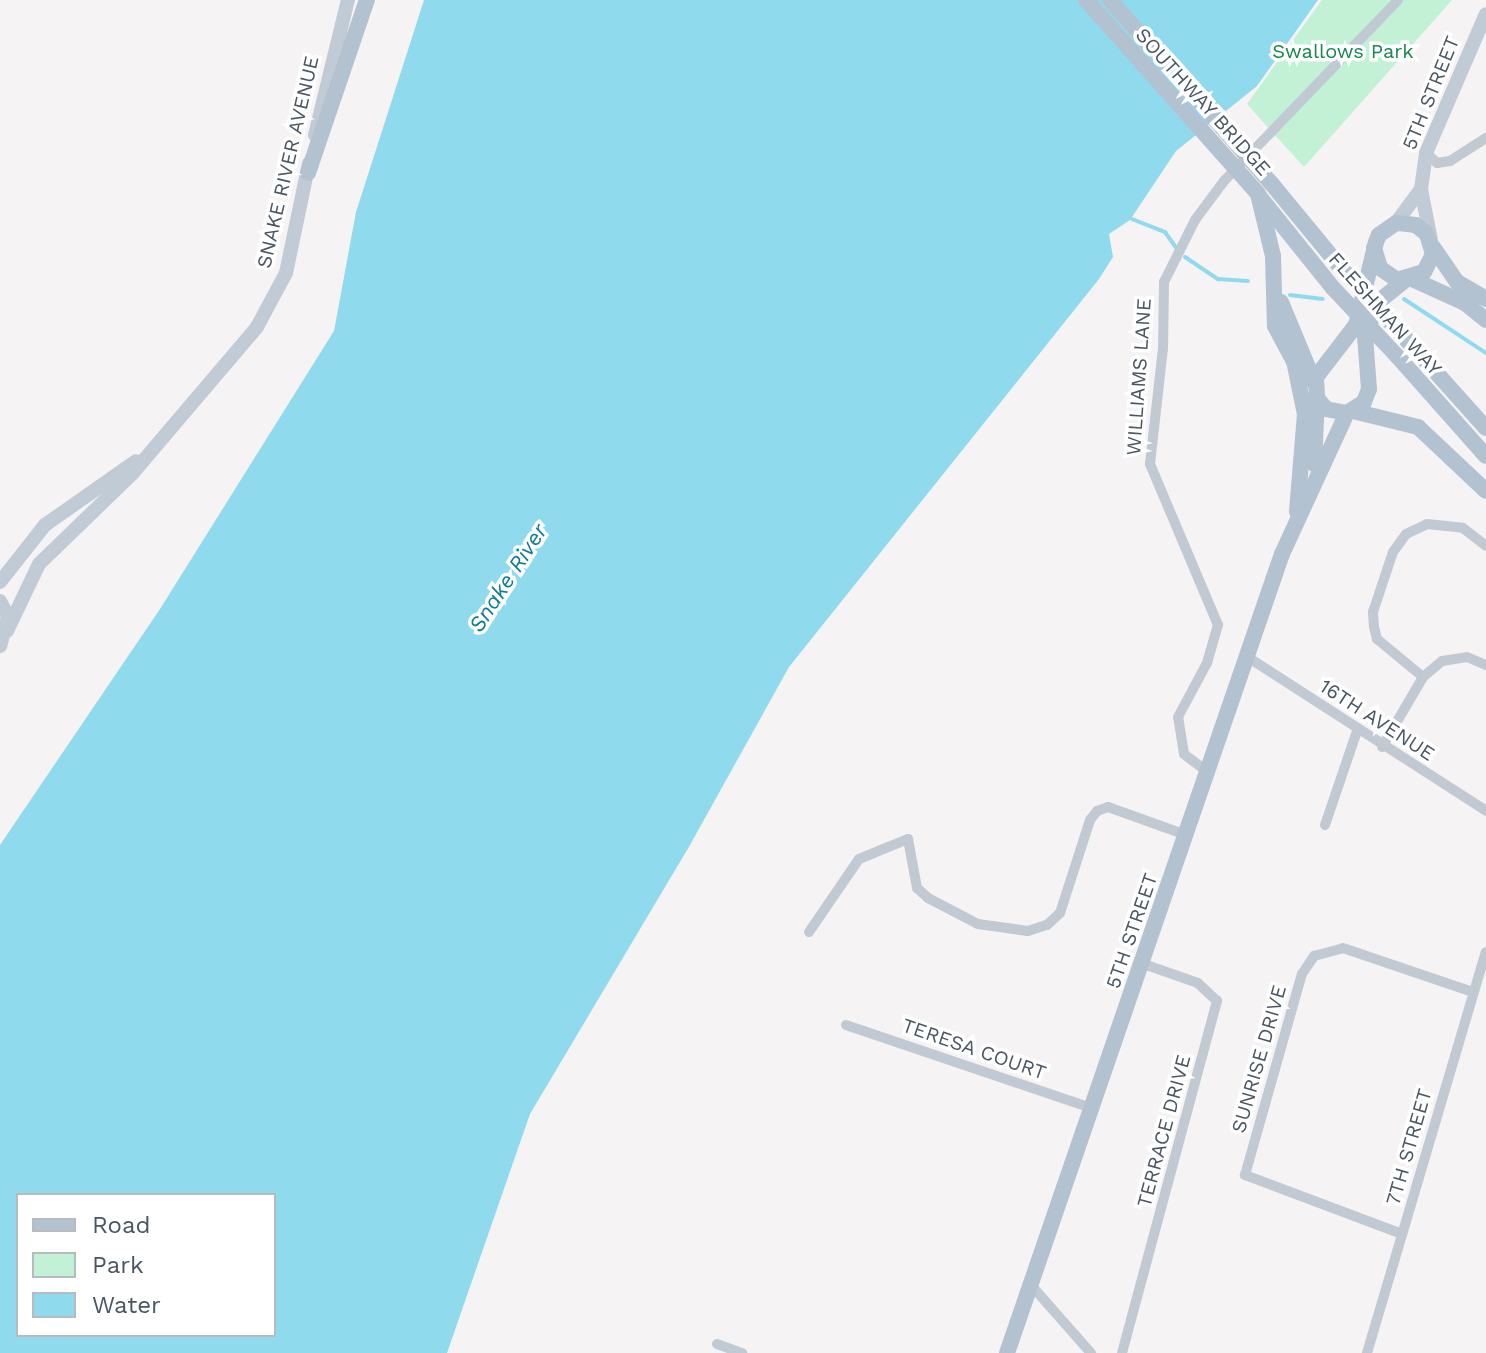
<!DOCTYPE html>
<html>
<head>
<meta charset="utf-8">
<style>
  body { margin:0 }
  #map { position:relative; width:1486px; height:1353px; overflow:hidden; background:#f5f3f3; font-family:"Work Sans",sans-serif }
  div>[style] { position:absolute }
  .green>* { inset:0; background:#c3f1d5 }
  .water>* { inset:0; background:#90daee }
  .stream>* { height:4px; margin:-2px; padding:0 2px; transform-origin:2px; border-radius:2px; background:#90daee }
  .minor>* { height:10px; margin:-5px; padding:0 5px; transform-origin:5px; border-radius:5px; background:#c1cad2 }
  .secondary>* { height:14px; margin:-7px; padding:0 7px; transform-origin:7px; border-radius:7px; background:#c1cbd6 }
  .primary>* { height:16px; margin:-8px; padding:0 8px; transform-origin:8px; border-radius:8px; background:#b3c2d1 }
  .primary-bridge>* { height:16px; margin:-8px; padding:0 8px; transform-origin:8px; border-radius:8px; background:#b3c2d1 }
  span { translate:-50% -50%; white-space:nowrap; text-align:center; line-height:1.15; -webkit-text-stroke:7px #fff; paint-order:stroke }
  .park-label { font-size:20px; color:#17864f }
  .street-label { font-size:20px; color:#4a5661 }
  .water-label { font-size:22px; color:#0c7c9b; font-style:italic }
  .legend { position:absolute; left:16px; top:1193px; width:260px; height:144px; box-sizing:border-box; background:#fff; border:2px solid #b7bbc0; margin:0; padding:10px 14px; list-style:none; font-size:24px; color:#4a5661 }
  .legend li { display:flex; align-items:center; gap:16px; height:40px }
  .legend b { width:40px; border:2px solid #b7bbc0 }
</style>
</head>
<body>
<div id="map">
  <div class="green">
    <div style="clip-path:polygon(1322px 0,1452px 0,1304px 167px,1247px 104px)"></div>
  </div>
  <div class="water">
    <div style="clip-path:polygon(evenodd,424px 0,1318px 0,1257px 86px,1176px 151px,1130px 220px,1109px 234px,1113px 257px,1099px 279px,789px 667px,690px 845px,530px 1114px,447px 1353px,0 1353px,0 845px,160px 609px,334px 331px,356px 212px,424px 0,18px 1195px,274px 1195px,274px 1335px,18px 1335px,18px 1195px)"></div>
  </div>
  <div class="stream">
    <div style="left:1127px;top:217px;width:41px;rotate:21.5deg"></div>
    <div style="left:1165px;top:232px;width:21px;rotate:55deg"></div>
    <div style="left:1185px;top:257px;width:40px;rotate:34deg"></div>
    <div style="left:1218px;top:279px;width:30px;rotate:4deg"></div>
    <div style="left:1290px;top:295px;width:33px;rotate:7deg"></div>
    <div style="left:1404px;top:299px;width:98px;rotate:33.4deg"></div>
  </div>
  <div class="minor">
    <div style="left:1426px;top:153px;width:15px;rotate:42deg"></div>
    <div style="left:1437px;top:163px;width:13px;rotate:-9deg"></div>
    <div style="left:1450px;top:161px;width:43px;rotate:-32.6deg"></div>
    <div style="left:1249px;top:658px;width:282px;rotate:32.8deg"></div>
    <div style="left:1423px;top:677px;width:60px;rotate:-140.4deg"></div>
    <div style="left:1377px;top:639px;width:12px;rotate:-104deg"></div>
    <div style="left:1374px;top:627px;width:15px;rotate:-94deg"></div>
    <div style="left:1373px;top:612px;width:63px;rotate:-71.6deg"></div>
    <div style="left:1393px;top:552px;width:22px;rotate:-54deg"></div>
    <div style="left:1406px;top:534px;width:23px;rotate:-25deg"></div>
    <div style="left:1427px;top:524px;width:36px;rotate:6deg"></div>
    <div style="left:1463px;top:528px;width:29px;rotate:38deg"></div>
    <div style="left:1382px;top:747px;width:81px;rotate:-59.6deg"></div>
    <div style="left:1423px;top:677px;width:25px;rotate:-40deg"></div>
    <div style="left:1442px;top:661px;width:25px;rotate:-9deg"></div>
    <div style="left:1467px;top:657px;width:21px;rotate:23deg"></div>
    <div style="left:1209px;top:773px;width:31px;rotate:-143deg"></div>
    <div style="left:1184px;top:754px;width:37px;rotate:-99deg"></div>
    <div style="left:1178px;top:717px;width:61px;rotate:-61.8deg"></div>
    <div style="left:1207px;top:663px;width:40px;rotate:-74deg"></div>
    <div style="left:1218px;top:625px;width:175px;rotate:-112.9deg"></div>
    <div style="left:1150px;top:464px;width:116px;rotate:-83.6deg"></div>
    <div style="left:1163px;top:349px;width:67px;rotate:-89.1deg"></div>
    <div style="left:1164px;top:282px;width:69px;rotate:-63.4deg"></div>
    <div style="left:1195px;top:220px;width:49px;rotate:-53.4deg"></div>
    <div style="left:1224px;top:181px;width:251px;rotate:-46.1deg"></div>
    <div style="left:1325px;top:825px;width:99px;rotate:-71.2deg"></div>
    <div style="left:809px;top:932px;width:88px;rotate:-55.6deg"></div>
    <div style="left:859px;top:859px;width:53px;rotate:-22.2deg"></div>
    <div style="left:908px;top:839px;width:50px;rotate:79.6deg"></div>
    <div style="left:917px;top:888px;width:15px;rotate:42deg"></div>
    <div style="left:928px;top:898px;width:56px;rotate:27.5deg"></div>
    <div style="left:978px;top:924px;width:50px;rotate:8deg"></div>
    <div style="left:1028px;top:931px;width:20px;rotate:-18deg"></div>
    <div style="left:1047px;top:925px;width:18px;rotate:-43deg"></div>
    <div style="left:1060px;top:913px;width:98px;rotate:-72.1deg"></div>
    <div style="left:1090px;top:820px;width:11px;rotate:-52deg"></div>
    <div style="left:1097px;top:811px;width:12px;rotate:-20deg"></div>
    <div style="left:1108px;top:807px;width:83px;rotate:19.7deg"></div>
    <div style="left:846px;top:1025px;width:259px;rotate:18.7deg"></div>
    <div style="left:1402px;top:1234px;width:168px;rotate:-159.4deg"></div>
    <div style="left:1245px;top:1175px;width:209px;rotate:-74.2deg"></div>
    <div style="left:1302px;top:974px;width:22px;rotate:-56deg"></div>
    <div style="left:1314px;top:956px;width:30px;rotate:-15deg"></div>
    <div style="left:1343px;top:948px;width:137px;rotate:18.7deg"></div>
    <div style="left:1031px;top:1285px;width:91px;rotate:48.6deg"></div>
    <div style="left:717px;top:1344px;width:27px;rotate:20deg"></div>
    <div style="left:1122px;top:1353px;width:365px;rotate:-74.9deg"></div>
    <div style="left:1217px;top:1001px;width:26px;rotate:-137deg"></div>
    <div style="left:1198px;top:983px;width:60px;rotate:-160.7deg"></div>
    <div style="left:1367px;top:1353px;width:418px;rotate:-73.5deg"></div>
  </div>
  <div class="secondary">
    <div style="left:315px;top:135px;width:139px;rotate:-76.3deg"></div>
    <div style="left:1396px;top:223px;width:42px;rotate:-53.7deg"></div>
    <div style="left:1431px;top:240px;width:52px;rotate:-101.1deg"></div>
    <div style="left:1421px;top:189px;width:36px;rotate:-82deg"></div>
    <div style="left:1426px;top:153px;width:151px;rotate:-66.7deg"></div>
    <div style="left:0;top:582px;width:73px;rotate:-51.7deg"></div>
    <div style="left:45px;top:525px;width:111px;rotate:-35.1deg"></div>
    <div style="left:0;top:601px;width:18px;rotate:63deg"></div>
    <div style="left:8px;top:617px;width:30px;rotate:105deg"></div>
    <div style="left:7px;top:631px;width:74px;rotate:-64.5deg"></div>
    <div style="left:39px;top:564px;width:129px;rotate:-44.1deg"></div>
    <div style="left:132px;top:474px;width:193px;rotate:-49.6deg"></div>
    <div style="left:257px;top:327px;width:61px;rotate:-61.8deg"></div>
    <div style="left:286px;top:273px;width:112px;rotate:-78.2deg"></div>
  </div>
  <div class="primary">
    <div style="left:308px;top:173px;width:183px;rotate:-71.2deg"></div>
    <div style="left:1271px;top:183px;width:112px;rotate:50.5deg"></div>
    <div style="left:1258px;top:194px;width:64px;rotate:76.4deg"></div>
    <div style="left:1273px;top:256px;width:70px;rotate:88.4deg"></div>
    <div style="left:1275px;top:326px;width:40px;rotate:62deg"></div>
    <div style="left:1294px;top:361px;width:54px;rotate:78.3deg"></div>
    <div style="left:1305px;top:414px;width:98px;rotate:94.7deg"></div>
    <div style="left:1259px;top:196px;width:118px;rotate:51.2deg"></div>
    <div style="left:1433px;top:247px;width:42px;rotate:55.6deg"></div>
    <div style="left:1457px;top:282px;width:34px;rotate:30deg"></div>
    <div style="left:1374px;top:248px;width:21px;rotate:73deg"></div>
    <div style="left:1380px;top:268px;width:21px;rotate:35deg"></div>
    <div style="left:1397px;top:280px;width:28px;rotate:-17deg"></div>
    <div style="left:1424px;top:272px;width:20px;rotate:-63deg"></div>
    <div style="left:1433px;top:254px;width:21px;rotate:-107deg"></div>
    <div style="left:1427px;top:234px;width:14px;rotate:-141deg"></div>
    <div style="left:1416px;top:225px;width:20px;rotate:-174deg"></div>
    <div style="left:1396px;top:223px;width:21px;rotate:145deg"></div>
    <div style="left:1379px;top:235px;width:8px;rotate:113deg"></div>
    <div style="left:1376px;top:242px;width:85px;rotate:103.5deg"></div>
    <div style="left:1356px;top:325px;width:66px;rotate:127.6deg"></div>
    <div style="left:1316px;top:377px;width:21px;rotate:87deg"></div>
    <div style="left:1317px;top:398px;width:14px;rotate:51deg"></div>
    <div style="left:1326px;top:409px;width:21px;rotate:11deg"></div>
    <div style="left:1347px;top:413px;width:20px;rotate:-33deg"></div>
    <div style="left:1364px;top:402px;width:14px;rotate:-69deg"></div>
    <div style="left:1369px;top:389px;width:53px;rotate:-94.3deg"></div>
    <div style="left:1365px;top:336px;width:36px;rotate:-69deg"></div>
    <div style="left:1378px;top:302px;width:35px;rotate:-39deg"></div>
    <div style="left:1412px;top:279px;width:58px;rotate:24.4deg"></div>
    <div style="left:1465px;top:303px;width:27px;rotate:39deg"></div>
    <div style="left:1281px;top:302px;width:89px;rotate:67.5deg"></div>
    <div style="left:1415px;top:349px;width:106px;rotate:48.1deg"></div>
    <div style="left:1398px;top:357px;width:132px;rotate:48.4deg"></div>
    <div style="left:1353px;top:411px;width:67px;rotate:13.8deg"></div>
    <div style="left:1418px;top:427px;width:93px;rotate:43.3deg"></div>
    <div style="left:1314px;top:464px;width:66px;rotate:-87.4deg"></div>
    <div style="left:1007px;top:1353px;width:845px;rotate:-71.01deg"></div>
    <div style="left:1282px;top:554px;width:155px;rotate:-65.3deg"></div>
  </div>
  <div class="primary-bridge">
    <div style="left:1086px;top:0;width:259px;rotate:48.4deg"></div>
    <div style="left:1110px;top:0;width:244px;rotate:48.7deg"></div>
    <div style="left:1342px;top:269px;width:108px;rotate:47.6deg"></div>
    <div style="left:1333px;top:288px;width:95px;rotate:46.7deg"></div>
  </div>
  <div class="park-label">
    <span style="left:1343px;top:51px">Swallows Park</span>
  </div>
  <div class="street-label">
    <span style="left:1431px;top:93px;rotate:-68deg">5TH STREET</span>
    <span style="left:1203px;top:102px;rotate:48deg">SOUTHWAY BRIDGE</span>
    <span style="left:288px;top:162px;rotate:-77deg">SNAKE RIVER AVENUE</span>
    <span style="left:1385px;top:314px;rotate:48deg">FLESHMAN WAY</span>
    <span style="left:1139px;top:377px;rotate:-86deg">WILLIAMS LANE</span>
    <span style="left:1377px;top:720px;rotate:33deg">16TH AVENUE</span>
    <span style="left:1132px;top:931px;rotate:-71deg">5TH STREET</span>
    <span style="left:974px;top:1049px;rotate:19deg">TERESA COURT</span>
    <span style="left:1259px;top:1059px;rotate:-74deg">SUNRISE DRIVE</span>
    <span style="left:1164px;top:1131px;rotate:-75deg">TERRACE DRIVE</span>
    <span style="left:1409px;top:1147px;rotate:-74deg">7TH STREET</span>
  </div>
  <div class="water-label">
    <span style="left:508px;top:578px;rotate:-57deg">Snake River</span>
  </div>
  <ul class="legend">
  <li><b style="height:10px;background:#b3c2d1"></b>Road</li>
  <li><b style="height:22px;background:#c3f1d5"></b>Park</li>
  <li><b style="height:22px;background:#90daee"></b>Water</li>
  </ul>
</div>
</body>
</html>
